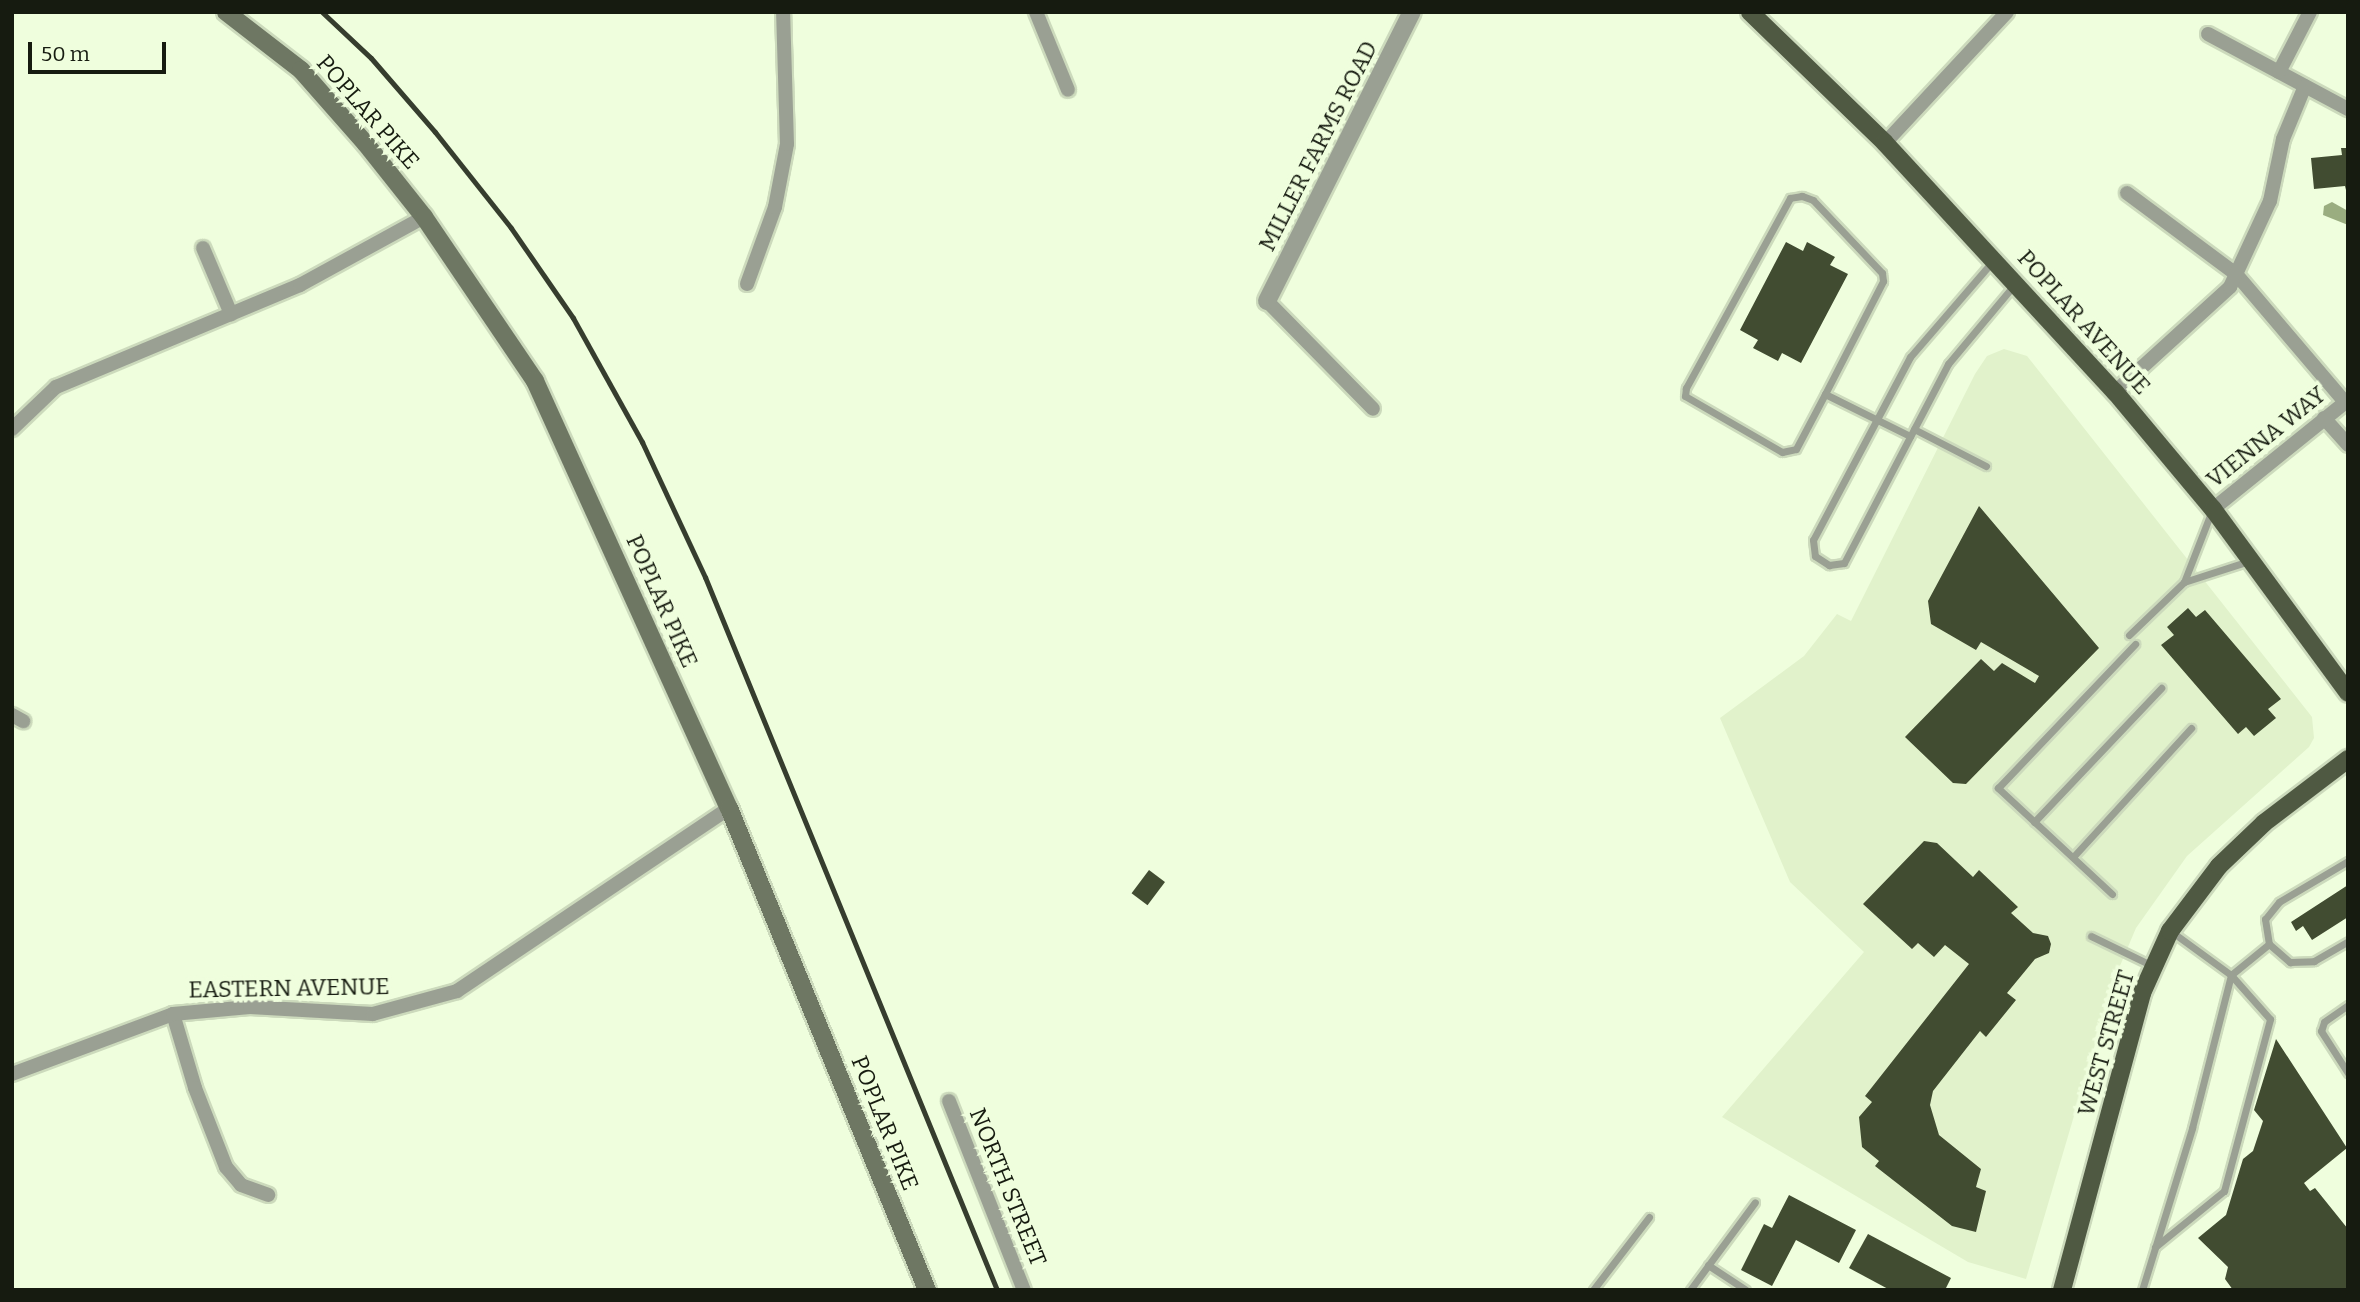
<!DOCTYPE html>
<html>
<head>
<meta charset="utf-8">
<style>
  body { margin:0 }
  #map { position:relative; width:2360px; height:1302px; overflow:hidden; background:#effedd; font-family:Bitter,serif }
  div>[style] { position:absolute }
  .built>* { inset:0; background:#e1f2cb }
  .water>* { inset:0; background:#9aad80 }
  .building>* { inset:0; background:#414c31; transform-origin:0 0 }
  .roads { filter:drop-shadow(2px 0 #ccdabc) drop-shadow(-2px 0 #ccdabc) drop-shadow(0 2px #ccdabc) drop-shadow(0 -2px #ccdabc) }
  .service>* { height:7px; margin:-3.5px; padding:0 3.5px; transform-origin:3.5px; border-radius:3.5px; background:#9aa093 }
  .minor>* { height:14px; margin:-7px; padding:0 7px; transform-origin:7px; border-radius:7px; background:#9aa093 }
  .tertiary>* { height:18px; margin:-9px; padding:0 9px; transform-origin:9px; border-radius:9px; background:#9aa093 }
  .secondary>* { height:18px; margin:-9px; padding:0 9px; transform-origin:9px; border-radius:9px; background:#6e7763 }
  .primary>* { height:18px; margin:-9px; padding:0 9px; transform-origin:9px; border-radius:9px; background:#4f5942 }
  .rail>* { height:5px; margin:-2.5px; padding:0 2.5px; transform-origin:2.5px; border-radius:2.5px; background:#363d2e }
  span { translate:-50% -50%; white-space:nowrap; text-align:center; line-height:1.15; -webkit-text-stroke:7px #effedd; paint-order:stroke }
  .street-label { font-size:23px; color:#161b10 }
  .frame { position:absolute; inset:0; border:14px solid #161b10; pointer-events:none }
  .scale { position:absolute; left:28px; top:42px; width:138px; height:32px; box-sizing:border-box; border:4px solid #161b10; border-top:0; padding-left:9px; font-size:21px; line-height:24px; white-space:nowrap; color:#161b10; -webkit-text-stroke:5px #effedd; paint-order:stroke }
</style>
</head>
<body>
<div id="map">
  <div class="built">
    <div style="clip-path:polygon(2004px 349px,2027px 356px,2312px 717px,2314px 738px,2309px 747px,2187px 856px,2136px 928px,2114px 980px,2026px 1279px,1968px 1262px,1722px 1117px,1864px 952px,1790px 882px,1720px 718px,1804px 656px,1837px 614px,1851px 621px,1975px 374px,1987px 356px)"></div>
  </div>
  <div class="water">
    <div style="clip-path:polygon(2332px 202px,2348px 211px,2348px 225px,2323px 215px,2324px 206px)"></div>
  </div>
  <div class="building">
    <div style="clip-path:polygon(2341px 148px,2348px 148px,2348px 198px,2345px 186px,2314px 189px,2311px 158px,2342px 155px)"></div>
    <div style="clip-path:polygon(1786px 242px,1803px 251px,1807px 242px,1835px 257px,1830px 265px,1848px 274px,1801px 363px,1782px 353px,1778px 361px,1753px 348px,1758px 340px,1740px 330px)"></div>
    <div style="clip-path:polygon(1979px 506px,2099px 648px,1966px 784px,1953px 783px,1905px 737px,1981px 659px,1994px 671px,2002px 663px,2035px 683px,2039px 676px,1981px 642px,1976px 650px,1931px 624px,1928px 601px)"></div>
    <div style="clip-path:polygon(2188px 608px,2196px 617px,2205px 610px,2281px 699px,2268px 709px,2276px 718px,2254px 736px,2246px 727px,2238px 734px,2161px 645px,2174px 635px,2167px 627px)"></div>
    <div style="clip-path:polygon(1924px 841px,1937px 843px,1973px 877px,1979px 870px,2018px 907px,2011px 913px,2033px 933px,2048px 936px,2051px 944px,2049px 953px,2035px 959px,2007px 993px,2016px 1000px,1986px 1037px,1980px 1031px,1933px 1091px,1930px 1105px,1939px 1135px,1981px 1169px,1976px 1187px,1986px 1191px,1976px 1232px,1952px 1226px,1875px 1166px,1879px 1161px,1862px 1147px,1859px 1117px,1872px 1102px,1865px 1096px,1969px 964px,1945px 945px,1934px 957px,1918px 943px,1912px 949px,1863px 904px)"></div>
    <div style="left:1149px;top:870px;width:20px;height:29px;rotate:37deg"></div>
    <div style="clip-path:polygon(2348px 885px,2348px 917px,2312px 940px,2303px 926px,2296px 931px,2291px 922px)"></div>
    <div style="clip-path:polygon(2276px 1039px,2347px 1148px,2304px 1183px,2310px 1191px,2315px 1188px,2348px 1229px,2348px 1290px,2233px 1290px,2225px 1279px,2228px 1267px,2198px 1238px,2226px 1215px,2243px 1159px,2253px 1151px,2263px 1121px,2254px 1110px)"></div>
    <div style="clip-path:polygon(1789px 1195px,1856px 1230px,1839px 1263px,1796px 1240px,1772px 1286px,1741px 1270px,1764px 1224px,1772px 1228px)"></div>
    <div style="clip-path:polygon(1868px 1234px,1951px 1278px,1945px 1290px,1890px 1290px,1849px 1268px)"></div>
  </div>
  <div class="roads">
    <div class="service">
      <div style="left:1992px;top:262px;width:125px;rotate:130.8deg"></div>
      <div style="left:1910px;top:357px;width:207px;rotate:117.9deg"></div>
      <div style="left:1813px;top:540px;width:16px;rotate:83deg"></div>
      <div style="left:1815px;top:556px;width:17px;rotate:33deg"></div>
      <div style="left:1829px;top:565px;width:15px;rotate:-8deg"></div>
      <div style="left:1844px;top:563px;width:225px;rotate:-62.4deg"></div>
      <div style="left:1948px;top:364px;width:104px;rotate:-50.1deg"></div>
      <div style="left:1825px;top:394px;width:127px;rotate:-62.8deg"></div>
      <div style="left:1883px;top:281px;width:8px;rotate:-97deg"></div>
      <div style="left:1882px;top:273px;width:100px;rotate:-133.4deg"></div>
      <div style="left:1813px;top:200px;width:12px;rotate:-160deg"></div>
      <div style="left:1802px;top:196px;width:12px;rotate:171deg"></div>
      <div style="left:1790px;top:198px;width:217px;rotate:118.7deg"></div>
      <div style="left:1686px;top:388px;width:8px;rotate:97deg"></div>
      <div style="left:1685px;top:396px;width:112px;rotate:30deg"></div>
      <div style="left:1782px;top:452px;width:14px;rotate:-12deg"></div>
      <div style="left:1796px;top:449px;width:62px;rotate:-62.2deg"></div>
      <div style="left:1825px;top:394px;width:95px;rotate:26.3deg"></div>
      <div style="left:1914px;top:429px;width:81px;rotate:27.2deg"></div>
      <div style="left:2184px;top:582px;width:68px;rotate:-17.9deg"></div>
      <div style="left:2129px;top:635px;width:76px;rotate:-43.9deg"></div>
      <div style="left:2184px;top:582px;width:77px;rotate:-68.7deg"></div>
      <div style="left:2034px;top:822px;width:185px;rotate:-46.5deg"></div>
      <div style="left:2073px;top:857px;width:175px;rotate:-47.5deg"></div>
      <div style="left:2348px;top:861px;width:80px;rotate:149.3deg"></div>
      <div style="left:2279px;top:902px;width:22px;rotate:129deg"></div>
      <div style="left:2265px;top:919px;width:25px;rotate:81deg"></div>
      <div style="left:2269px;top:944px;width:28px;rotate:41deg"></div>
      <div style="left:2290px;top:962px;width:24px;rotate:-2deg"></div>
      <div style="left:2314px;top:961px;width:39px;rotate:-30deg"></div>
      <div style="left:2112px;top:894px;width:156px;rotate:-137.1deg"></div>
      <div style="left:1998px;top:788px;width:199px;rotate:-46.4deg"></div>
      <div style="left:2091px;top:936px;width:69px;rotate:25.8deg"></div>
      <div style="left:2348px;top:1005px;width:29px;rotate:145deg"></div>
      <div style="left:2324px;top:1022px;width:9px;rotate:108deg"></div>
      <div style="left:2321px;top:1031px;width:50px;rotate:57.3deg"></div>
      <div style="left:2155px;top:1247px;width:89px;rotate:-39.1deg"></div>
      <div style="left:2224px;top:1191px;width:178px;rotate:-75deg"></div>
      <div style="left:2270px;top:1019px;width:59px;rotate:-131.6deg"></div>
      <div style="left:2231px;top:975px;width:73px;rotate:-143.9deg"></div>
      <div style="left:1708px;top:1265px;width:45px;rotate:33.3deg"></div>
      <div style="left:1593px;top:1290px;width:92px;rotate:-52.5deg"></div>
      <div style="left:1690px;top:1290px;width:109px;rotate:-53.5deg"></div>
      <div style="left:2142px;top:1290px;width:170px;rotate:-72.8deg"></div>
      <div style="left:2192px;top:1128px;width:158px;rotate:-75.7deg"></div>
      <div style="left:2231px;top:975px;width:49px;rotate:-39.2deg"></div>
    </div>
    <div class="minor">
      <div style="left:1036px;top:12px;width:84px;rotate:67.7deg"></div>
      <div style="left:2208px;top:34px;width:159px;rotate:28.2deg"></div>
      <div style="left:2279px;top:72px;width:68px;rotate:-62.7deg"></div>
      <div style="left:1885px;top:143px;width:179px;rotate:-47deg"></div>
      <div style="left:2127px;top:193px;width:136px;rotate:36.6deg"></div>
      <div style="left:2236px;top:274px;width:168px;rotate:49.6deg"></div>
      <div style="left:203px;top:248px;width:72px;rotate:67deg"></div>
      <div style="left:747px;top:284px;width:82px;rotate:-70deg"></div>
      <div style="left:775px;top:207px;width:64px;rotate:-79.2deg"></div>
      <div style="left:787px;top:144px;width:132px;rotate:-91.7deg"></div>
      <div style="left:1267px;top:301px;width:151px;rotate:45.5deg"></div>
      <div style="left:2115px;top:392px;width:156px;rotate:-42.4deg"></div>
      <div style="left:2230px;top:287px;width:95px;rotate:-65.1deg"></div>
      <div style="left:2270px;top:201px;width:63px;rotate:-78.2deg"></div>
      <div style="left:2283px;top:139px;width:57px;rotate:-67.5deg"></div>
      <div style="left:2324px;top:418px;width:36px;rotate:48deg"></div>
      <div style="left:12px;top:429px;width:61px;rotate:-43.7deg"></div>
      <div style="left:56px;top:387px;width:264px;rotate:-22.7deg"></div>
      <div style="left:300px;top:285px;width:141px;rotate:-28.7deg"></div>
      <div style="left:2213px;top:509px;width:174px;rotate:-38.9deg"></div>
      <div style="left:12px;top:715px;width:13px;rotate:29deg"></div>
      <div style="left:173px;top:1014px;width:77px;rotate:73.4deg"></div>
      <div style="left:195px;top:1088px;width:85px;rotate:68.6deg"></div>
      <div style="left:226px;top:1167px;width:23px;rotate:50deg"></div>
      <div style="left:241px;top:1185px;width:29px;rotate:20deg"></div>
      <div style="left:12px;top:1074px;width:172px;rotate:-20.4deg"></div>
      <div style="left:173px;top:1014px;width:77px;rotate:-5.2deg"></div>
      <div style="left:250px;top:1007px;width:123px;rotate:3.3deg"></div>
      <div style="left:373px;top:1014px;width:87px;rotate:-15.3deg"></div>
      <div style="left:457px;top:991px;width:328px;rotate:-33.9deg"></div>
      <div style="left:949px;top:1101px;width:203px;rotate:68.4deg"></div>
    </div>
    <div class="tertiary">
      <div style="left:1267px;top:301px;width:323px;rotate:-63.4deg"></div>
    </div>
    <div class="secondary">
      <div style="left:226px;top:12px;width:95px;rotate:37.7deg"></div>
      <div style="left:301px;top:70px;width:98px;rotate:48.7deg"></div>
      <div style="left:366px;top:144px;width:93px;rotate:51.5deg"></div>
      <div style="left:424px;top:217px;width:198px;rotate:55.9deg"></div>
      <div style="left:535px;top:381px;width:469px;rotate:65.6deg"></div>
      <div style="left:729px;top:808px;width:521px;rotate:67.67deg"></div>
    </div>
    <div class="primary">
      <div style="left:1750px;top:12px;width:188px;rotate:44.1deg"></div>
      <div style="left:1885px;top:143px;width:339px;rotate:47.3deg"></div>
      <div style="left:2115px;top:392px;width:153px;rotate:50.1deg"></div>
      <div style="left:2213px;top:509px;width:228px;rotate:53.7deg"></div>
      <div style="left:2062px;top:1290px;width:308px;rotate:-74.9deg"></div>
      <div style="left:2142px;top:993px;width:68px;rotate:-65.7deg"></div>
      <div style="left:2170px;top:931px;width:81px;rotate:-53deg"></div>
      <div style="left:2219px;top:866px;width:62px;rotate:-43.7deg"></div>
      <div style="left:2264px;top:823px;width:106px;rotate:-37.3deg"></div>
    </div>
  </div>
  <div class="rail">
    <div style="left:322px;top:12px;width:67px;rotate:43.2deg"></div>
    <div style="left:371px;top:58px;width:98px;rotate:49.1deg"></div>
    <div style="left:435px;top:132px;width:122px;rotate:51.6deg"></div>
    <div style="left:511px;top:228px;width:109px;rotate:55.4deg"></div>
    <div style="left:573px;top:318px;width:142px;rotate:60.9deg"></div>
    <div style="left:642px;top:442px;width:149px;rotate:65deg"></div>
    <div style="left:705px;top:577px;width:770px;rotate:67.73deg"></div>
  </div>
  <div class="street-label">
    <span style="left:368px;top:112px;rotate:49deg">POPLAR PIKE</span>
    <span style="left:1318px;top:146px;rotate:-63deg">MILLER FARMS ROAD</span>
    <span style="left:2084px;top:322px;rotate:48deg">POPLAR AVENUE</span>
    <span style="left:2266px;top:437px;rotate:-39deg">VIENNA WAY</span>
    <span style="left:662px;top:601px;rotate:66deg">POPLAR PIKE</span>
    <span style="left:289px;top:988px;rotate:-1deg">EASTERN AVENUE</span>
    <span style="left:2106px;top:1043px;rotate:-74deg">WEST STREET</span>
    <span style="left:885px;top:1123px;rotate:68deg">POPLAR PIKE</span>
    <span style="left:1008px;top:1187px;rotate:68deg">NORTH STREET</span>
  </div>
  <div class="frame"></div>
  <div class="scale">50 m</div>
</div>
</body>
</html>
